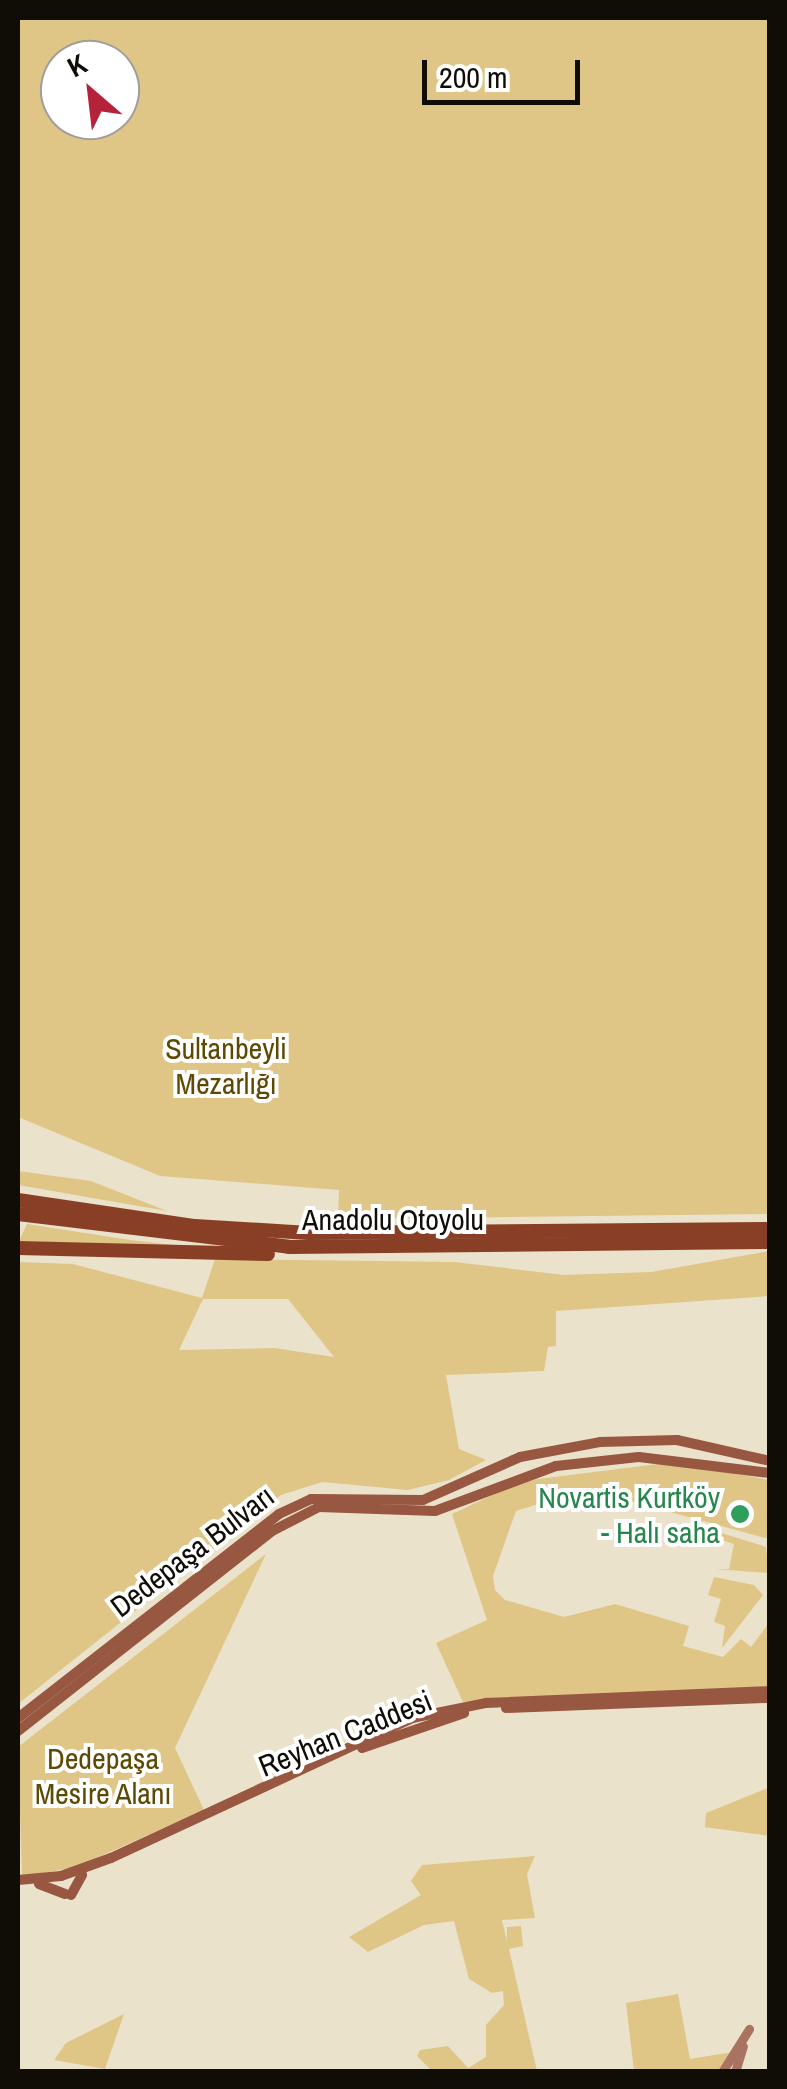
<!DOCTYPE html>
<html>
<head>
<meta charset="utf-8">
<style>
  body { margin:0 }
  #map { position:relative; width:787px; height:2089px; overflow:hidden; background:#ebe2cc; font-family:"Archivo Narrow",sans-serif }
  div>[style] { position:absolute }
  .green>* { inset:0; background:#dfc687 }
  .stream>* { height:2.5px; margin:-1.25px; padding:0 1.25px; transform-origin:1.25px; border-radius:1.25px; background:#2cacbf }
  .secondary>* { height:9px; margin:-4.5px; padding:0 4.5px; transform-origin:4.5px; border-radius:4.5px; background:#a87360 }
  .primary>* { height:10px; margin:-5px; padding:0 5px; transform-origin:5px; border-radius:5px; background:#985741 }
  .highway>* { height:14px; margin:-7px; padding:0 7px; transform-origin:7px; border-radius:7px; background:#893f25 }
  .dots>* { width:28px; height:28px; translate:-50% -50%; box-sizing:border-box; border:5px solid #fff; border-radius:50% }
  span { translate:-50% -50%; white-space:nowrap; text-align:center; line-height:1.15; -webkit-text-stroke:8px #fff; paint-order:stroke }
  .park-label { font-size:30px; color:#5e4903 }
  .street-label { font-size:30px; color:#100d06 }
  .leisure-label { font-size:30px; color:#27864d }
  .right { translate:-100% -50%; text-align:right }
  .frame { position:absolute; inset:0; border:20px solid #100d06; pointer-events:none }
  .north { position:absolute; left:40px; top:40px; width:100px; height:100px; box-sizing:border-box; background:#fff; border:2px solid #9f9e9b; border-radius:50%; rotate:332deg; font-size:28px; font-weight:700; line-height:40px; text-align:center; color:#100d06 }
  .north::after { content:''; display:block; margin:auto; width:35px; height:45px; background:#b4223b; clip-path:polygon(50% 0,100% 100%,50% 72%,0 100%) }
  .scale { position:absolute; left:422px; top:60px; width:158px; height:45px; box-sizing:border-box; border:5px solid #100d06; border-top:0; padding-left:12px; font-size:30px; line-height:35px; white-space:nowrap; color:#100d06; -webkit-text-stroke:8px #fff; paint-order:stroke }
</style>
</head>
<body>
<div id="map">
  <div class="green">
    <div style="clip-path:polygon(evenodd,18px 18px,769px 18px,769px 1214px,338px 1219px,339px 1190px,160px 1176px,18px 1117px,18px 18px,60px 60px,120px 60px,120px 120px,60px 120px,60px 60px)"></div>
    <div style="clip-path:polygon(18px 1171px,91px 1181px,167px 1211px,18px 1185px)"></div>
    <div style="clip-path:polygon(27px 1224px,130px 1240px,199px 1248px,18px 1243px)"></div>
    <div style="clip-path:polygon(evenodd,769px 1251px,770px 1296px,556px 1311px,556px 1346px,548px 1347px,544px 1371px,446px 1375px,459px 1449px,486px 1460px,449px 1480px,408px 1490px,322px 1482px,281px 1495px,18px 1704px,18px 1262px,73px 1264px,202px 1298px,215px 1259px,455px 1262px,563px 1275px,651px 1272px,769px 1251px,203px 1299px,288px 1299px,334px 1357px,274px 1348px,179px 1350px,203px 1299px)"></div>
    <div style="clip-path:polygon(674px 1462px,769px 1480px,769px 1539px,586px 1489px,516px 1511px,493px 1576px,495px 1590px,505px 1600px,564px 1617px,615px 1604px,689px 1626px,683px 1646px,723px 1657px,741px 1639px,751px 1647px,769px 1623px,769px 1688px,463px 1702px,436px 1643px,487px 1620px,452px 1514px,522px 1481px)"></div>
    <div style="clip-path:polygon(699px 1526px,766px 1547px,769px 1573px,715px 1569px,729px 1569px,734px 1544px,697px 1532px)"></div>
    <div style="clip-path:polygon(266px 1554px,175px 1748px,204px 1810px,76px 1867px,22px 1877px,18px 1747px)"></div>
    <div style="clip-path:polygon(714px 1577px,754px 1585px,763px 1595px,722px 1648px,725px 1626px,714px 1622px,721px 1599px,708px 1595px)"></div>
    <div style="clip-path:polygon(769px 1774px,769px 1836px,705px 1827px,706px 1813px,768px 1788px)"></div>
    <div style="clip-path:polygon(535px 1856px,527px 1874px,535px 1918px,502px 1920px,507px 1941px,507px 1927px,521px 1926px,523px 1946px,509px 1949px,537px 2071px,432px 2071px,417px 2056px,420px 2050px,448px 2046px,468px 2068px,486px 2057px,486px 2025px,504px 2005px,503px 1991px,492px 1993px,469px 1979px,454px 1921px,424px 1925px,368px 1952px,349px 1937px,421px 1895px,411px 1881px,422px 1865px)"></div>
    <div style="clip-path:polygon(678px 1994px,690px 2059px,733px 2052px,720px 2071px,634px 2071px,626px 2003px)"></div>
    <div style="clip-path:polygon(124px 2014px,105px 2069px,54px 2060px,66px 2043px)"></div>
  </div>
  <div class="stream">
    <div style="left:766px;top:2072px;width:4px;rotate:-27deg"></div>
  </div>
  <div class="secondary">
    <div style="left:722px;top:2072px;width:51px;rotate:-57.9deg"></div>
    <div style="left:735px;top:2072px;width:27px;rotate:-73deg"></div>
  </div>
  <div class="primary">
    <div style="left:506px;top:1708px;width:264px;rotate:-2.2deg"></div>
    <div style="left:18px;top:1718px;width:331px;rotate:-38deg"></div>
    <div style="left:279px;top:1514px;width:35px;rotate:-25deg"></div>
    <div style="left:311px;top:1499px;width:112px;rotate:0.5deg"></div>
    <div style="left:423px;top:1500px;width:106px;rotate:-23.9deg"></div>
    <div style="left:520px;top:1457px;width:81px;rotate:-10.6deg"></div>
    <div style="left:600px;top:1442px;width:77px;rotate:-1.5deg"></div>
    <div style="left:677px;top:1440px;width:95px;rotate:12.7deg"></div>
    <div style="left:18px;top:1731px;width:323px;rotate:-38.2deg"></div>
    <div style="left:272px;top:1531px;width:53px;rotate:-27.1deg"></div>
    <div style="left:319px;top:1507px;width:116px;rotate:2deg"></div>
    <div style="left:435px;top:1511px;width:129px;rotate:-20.4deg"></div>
    <div style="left:556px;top:1466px;width:83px;rotate:-6.2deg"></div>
    <div style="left:639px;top:1457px;width:132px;rotate:7deg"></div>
    <div style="left:362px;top:1748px;width:108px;rotate:-18.9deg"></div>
    <div style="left:18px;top:1880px;width:43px;rotate:-5.3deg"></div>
    <div style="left:61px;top:1876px;width:53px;rotate:-19.8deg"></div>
    <div style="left:111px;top:1858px;width:332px;rotate:-24.9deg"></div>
    <div style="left:412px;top:1718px;width:76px;rotate:-11.5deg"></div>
    <div style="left:486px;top:1703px;width:284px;rotate:-2.4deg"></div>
    <div style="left:39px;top:1884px;width:28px;rotate:21deg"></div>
    <div style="left:71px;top:1895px;width:23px;rotate:-61deg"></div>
  </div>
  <div class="highway">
    <div style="left:18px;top:1200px;width:179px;rotate:8.4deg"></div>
    <div style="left:195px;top:1226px;width:114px;rotate:3.5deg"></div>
    <div style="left:309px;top:1233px;width:461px;rotate:-0.5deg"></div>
    <div style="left:18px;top:1214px;width:273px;rotate:6.9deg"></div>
    <div style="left:289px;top:1247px;width:481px;rotate:-0.6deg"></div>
    <div style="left:18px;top:1248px;width:250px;rotate:1.4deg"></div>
  </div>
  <div class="dots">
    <div style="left:740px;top:1514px;background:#2e9e5b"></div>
  </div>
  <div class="park-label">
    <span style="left:226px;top:1065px">Sultanbeyli<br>Mezarlığı</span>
    <span style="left:103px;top:1775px">Dedepaşa<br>Mesire Alanı</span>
  </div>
  <div class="street-label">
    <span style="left:393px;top:1219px">Anadolu Otoyolu</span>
    <span style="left:192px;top:1551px;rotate:-37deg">Dedepaşa Bulvarı</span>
    <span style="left:345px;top:1733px;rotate:-22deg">Reyhan Caddesi</span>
  </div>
  <div class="leisure-label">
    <span class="right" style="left:720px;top:1514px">Novartis Kurtköy<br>- Halı saha</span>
  </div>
  <div class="frame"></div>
  <div class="north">K</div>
  <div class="scale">200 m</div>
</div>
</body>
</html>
